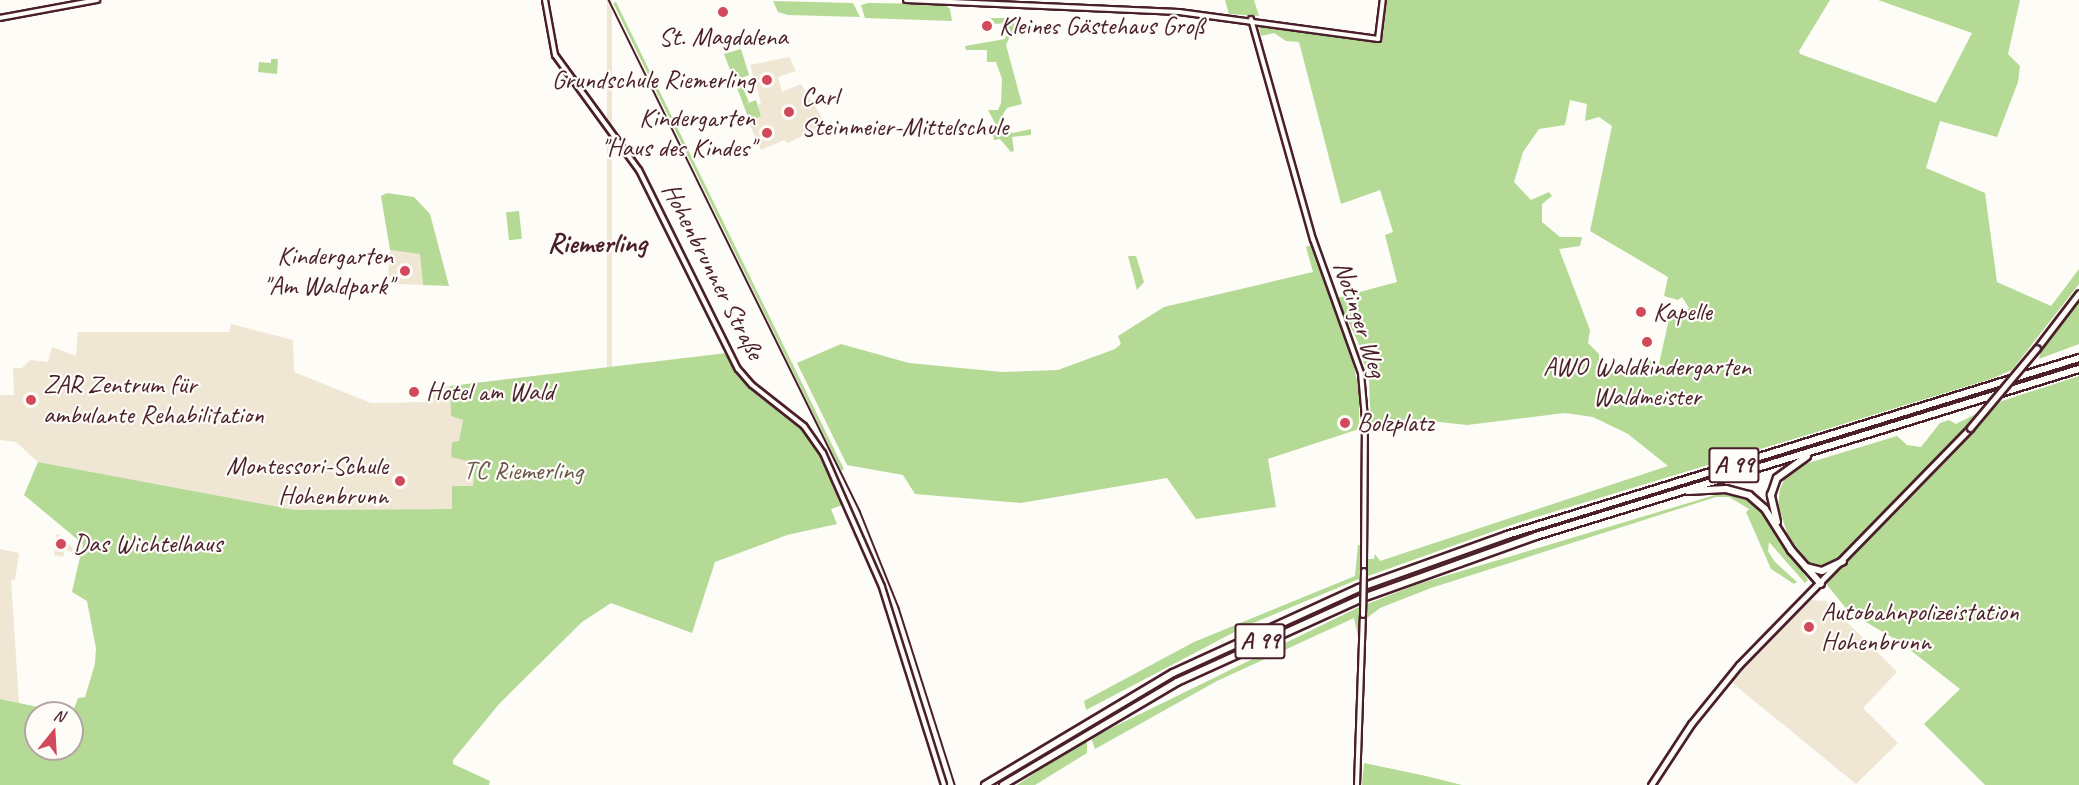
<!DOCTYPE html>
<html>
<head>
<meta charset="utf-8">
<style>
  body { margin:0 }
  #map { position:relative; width:2079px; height:785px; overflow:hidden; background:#fdfcf7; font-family:Caveat,sans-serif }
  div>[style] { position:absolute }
  .built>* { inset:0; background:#efe6d4; transform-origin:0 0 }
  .green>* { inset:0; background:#b4da95; transform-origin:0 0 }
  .roads { filter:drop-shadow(2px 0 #4a1f2b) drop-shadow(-2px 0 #4a1f2b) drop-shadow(0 2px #4a1f2b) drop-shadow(0 -2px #4a1f2b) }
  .minor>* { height:4px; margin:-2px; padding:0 2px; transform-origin:2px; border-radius:2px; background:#fdfcf7 }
  .major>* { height:5px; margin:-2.5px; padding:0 2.5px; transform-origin:2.5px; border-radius:2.5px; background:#fdfcf7 }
  .highway>* { height:6px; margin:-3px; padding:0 3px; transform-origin:3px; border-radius:3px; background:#fdfcf7 }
  .rail>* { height:1.5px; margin:-0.75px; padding:0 0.75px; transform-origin:0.75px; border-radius:0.75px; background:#4a1f2b }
  .bridges { filter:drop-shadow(2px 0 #4a1f2b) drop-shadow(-2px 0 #4a1f2b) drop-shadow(0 2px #4a1f2b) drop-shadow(0 -2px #4a1f2b) }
  .minor-bridge>* { height:4px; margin:-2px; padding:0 2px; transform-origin:2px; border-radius:2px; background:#fdfcf7 }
  .major-bridge>* { height:5px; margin:-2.5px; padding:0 2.5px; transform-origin:2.5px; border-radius:2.5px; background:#fdfcf7 }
  .dots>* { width:16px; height:16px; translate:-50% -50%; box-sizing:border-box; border:3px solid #fdfcf7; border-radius:50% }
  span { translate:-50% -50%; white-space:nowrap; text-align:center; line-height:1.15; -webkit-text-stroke:4.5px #fdfcf7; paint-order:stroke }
  .shield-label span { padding:2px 4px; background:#fdfcf7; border:2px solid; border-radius:4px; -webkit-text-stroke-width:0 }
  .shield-label { font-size:24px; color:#4a1f2b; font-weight:700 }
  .poi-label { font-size:26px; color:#4a1f2b }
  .left { translate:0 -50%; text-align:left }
  .right { translate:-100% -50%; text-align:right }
  .street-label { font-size:26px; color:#4a1f2b }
  .park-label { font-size:26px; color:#6a574b }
  .quarter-label { font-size:28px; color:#4a1f2b; font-weight:700 }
  .north { position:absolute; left:24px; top:701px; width:60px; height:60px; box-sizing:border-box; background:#fdfcf7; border:2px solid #b5a4a5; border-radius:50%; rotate:18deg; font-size:16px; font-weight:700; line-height:24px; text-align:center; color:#4a1f2b }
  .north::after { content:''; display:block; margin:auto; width:21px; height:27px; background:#d1495b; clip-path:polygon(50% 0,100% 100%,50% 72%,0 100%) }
</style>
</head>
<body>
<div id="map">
  <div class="built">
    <div style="left:607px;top:0;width:5px;height:526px"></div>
    <div style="clip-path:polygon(789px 57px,796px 71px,778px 77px,782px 92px,801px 84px,826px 124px,788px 143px,784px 140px,761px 150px,750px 125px,761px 116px,758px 105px,761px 103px,750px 65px)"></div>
    <div style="clip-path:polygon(390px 250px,420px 254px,423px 285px,398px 284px,388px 275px)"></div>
    <div style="clip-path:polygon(231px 324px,293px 340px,294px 372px,371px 403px,433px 402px,433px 387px,450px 386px,451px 416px,463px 419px,459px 442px,475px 463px,473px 486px,452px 486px,452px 509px,295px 510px,38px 462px,16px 442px,0 440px,0 395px,14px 395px,13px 368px,22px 368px,30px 360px,48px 362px,52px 347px,76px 356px,78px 332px,229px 332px)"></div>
    <div style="clip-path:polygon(59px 534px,73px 548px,72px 552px,65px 550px,63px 557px,54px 555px,56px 535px)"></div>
    <div style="clip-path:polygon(0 549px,19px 553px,15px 580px,11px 580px,19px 703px,0 699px)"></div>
    <div style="clip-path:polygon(1811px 600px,1826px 601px,1897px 672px,1863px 708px,1898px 743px,1856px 784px,1731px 682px)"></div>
  </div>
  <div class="green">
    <div style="clip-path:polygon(1225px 0,1254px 0,1259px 16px,1229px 14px)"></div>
    <div style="clip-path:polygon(evenodd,1387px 0,1830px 0,1799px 51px,1800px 54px,1936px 103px,1972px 33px,1878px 0,2020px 0,2008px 54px,2020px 66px,2018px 82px,1997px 137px,1940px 121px,1926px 168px,1985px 193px,1997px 282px,2051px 306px,2079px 269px,2079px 284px,2012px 370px,1991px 379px,1517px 523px,1368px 576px,1368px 559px,1374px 559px,1375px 554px,1380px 561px,1668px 466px,1628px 434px,1593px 417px,1565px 413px,1467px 425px,1412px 419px,1371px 428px,1369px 380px,1358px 342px,1337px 298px,1397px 282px,1385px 235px,1393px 232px,1380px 190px,1341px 204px,1299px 42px,1286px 41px,1274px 33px,1261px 36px,1259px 27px,1382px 43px,1387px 0,1570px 100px,1587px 104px,1585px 121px,1599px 117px,1612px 126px,1590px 231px,1668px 277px,1664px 296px,1678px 300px,1682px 297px,1689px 308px,1681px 316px,1669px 319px,1659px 364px,1648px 360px,1638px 366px,1622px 366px,1616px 373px,1599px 372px,1599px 354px,1588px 343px,1590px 330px,1559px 249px,1580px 246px,1582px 237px,1560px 237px,1542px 222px,1542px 204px,1552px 196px,1549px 192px,1531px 200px,1514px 182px,1523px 152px,1539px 129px,1565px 125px,1570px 100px)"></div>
    <div style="clip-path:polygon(773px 1px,853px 3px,860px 17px,788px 15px,778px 12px)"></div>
    <div style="left:616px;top:2px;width:520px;height:3px;rotate:64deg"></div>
    <div style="clip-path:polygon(868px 3px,944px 4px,950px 9px,952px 21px,865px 18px,861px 5px)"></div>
    <div style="clip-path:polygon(991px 18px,1013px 18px,1015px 25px,1006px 45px,1022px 104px,1007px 108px,1003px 114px,1005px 127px,1012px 133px,1031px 129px,1031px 135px,1012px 137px,1014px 151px,1011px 152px,1000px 139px,994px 140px,992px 130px,997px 127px,988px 110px,998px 110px,1001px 103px,1002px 79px,996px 62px,987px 62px,987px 50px,966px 50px,965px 46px,1005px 39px,1009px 23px,993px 24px)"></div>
    <div style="clip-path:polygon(741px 49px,749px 75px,739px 79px,749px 102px,746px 104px,756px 100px,761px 116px,750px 122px,724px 54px)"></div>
    <div style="clip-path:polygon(271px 59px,278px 59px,277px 74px,258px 72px,259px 62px,271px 63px)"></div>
    <div style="clip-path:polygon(387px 193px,414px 197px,430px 214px,449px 286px,423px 285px,420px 254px,390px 250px,381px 196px)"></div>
    <div style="left:519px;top:211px;width:28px;height:13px;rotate:84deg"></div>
    <div style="clip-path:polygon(1311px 245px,1353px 363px,1359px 390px,1359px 429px,1268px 459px,1276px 507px,1196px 519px,1167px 478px,1021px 503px,915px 494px,903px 475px,847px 465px,797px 363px,841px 344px,909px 363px,1002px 372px,1058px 370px,1115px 349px,1121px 344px,1118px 336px,1164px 307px,1313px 272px,1306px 247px)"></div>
    <div style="clip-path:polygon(1128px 256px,1136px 256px,1144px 282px,1137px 290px)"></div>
    <div style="clip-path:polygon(2079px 300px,2079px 344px,2039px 359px,2041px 348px)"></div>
    <div style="clip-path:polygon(727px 353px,750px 388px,791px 416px,813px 441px,845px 504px,831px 509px,837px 524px,787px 535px,715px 562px,692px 633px,611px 603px,582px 622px,499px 704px,453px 760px,453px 764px,490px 781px,489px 785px,0 785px,0 699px,66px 713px,36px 713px,36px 749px,72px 749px,72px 714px,78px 698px,85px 697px,95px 664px,96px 648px,87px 601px,72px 592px,83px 544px,24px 495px,38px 462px,295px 510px,452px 509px,452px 486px,473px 486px,475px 463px,451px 457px,452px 442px,459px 441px,463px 420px,451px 416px,450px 386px)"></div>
    <div style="clip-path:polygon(2079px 376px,2079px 785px,1985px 785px,1924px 724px,1960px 689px,1900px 642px,1849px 612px,1789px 538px,1778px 506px,1780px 489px,1786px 476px,1798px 466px,1897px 436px,1907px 445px,1921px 447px,1940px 423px,1949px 420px,1956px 424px,2002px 401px)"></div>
    <div style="clip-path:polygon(1725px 492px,1748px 499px,1765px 515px,1808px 580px,1805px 583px,1769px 542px,1768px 551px,1775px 562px,1797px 582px,1794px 584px,1771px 569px,1746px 512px,1749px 509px,1729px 497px,1716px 497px,1431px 588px,1380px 608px,1367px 618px,1367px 604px,1418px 584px)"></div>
    <div style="clip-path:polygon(1358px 545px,1361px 545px,1359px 579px,1246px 626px,1086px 710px,1084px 701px,1194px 642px,1355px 576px)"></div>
    <div style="clip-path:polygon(1359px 607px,1360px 646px,1354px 618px,1217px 681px,1095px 749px,1091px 738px)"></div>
    <div style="clip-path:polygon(1087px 738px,1087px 753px,1035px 785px,1017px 785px)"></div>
    <div style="clip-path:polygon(1364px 763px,1426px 776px,1462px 785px,1362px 785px)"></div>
  </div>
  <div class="roads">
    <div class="minor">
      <div style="left:545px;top:0;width:56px;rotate:79.7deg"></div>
      <div style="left:555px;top:55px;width:142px;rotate:53.9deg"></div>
      <div style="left:639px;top:170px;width:222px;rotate:63.6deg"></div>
      <div style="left:738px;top:369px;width:21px;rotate:49deg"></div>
      <div style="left:752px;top:385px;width:66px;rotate:38.3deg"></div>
      <div style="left:804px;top:426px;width:33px;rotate:55deg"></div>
      <div style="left:823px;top:453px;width:146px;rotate:66.2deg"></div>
      <div style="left:882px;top:587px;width:207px;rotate:72.6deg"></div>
      <div style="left:906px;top:0;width:273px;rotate:2.5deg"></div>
      <div style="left:1179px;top:12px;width:201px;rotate:7.7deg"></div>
      <div style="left:1378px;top:39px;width:39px;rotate:-83deg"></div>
      <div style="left:0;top:18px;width:99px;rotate:-10.5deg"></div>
      <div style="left:1251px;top:19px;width:229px;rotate:74.3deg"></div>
      <div style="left:1313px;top:239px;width:142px;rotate:70.3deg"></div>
      <div style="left:1361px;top:373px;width:46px;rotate:85deg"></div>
      <div style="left:1365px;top:419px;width:152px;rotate:90.4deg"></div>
      <div style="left:1357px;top:785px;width:170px;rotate:-88deg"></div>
    </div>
    <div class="major">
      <div style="left:2037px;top:348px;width:69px;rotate:-52.6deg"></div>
      <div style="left:1651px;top:785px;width:73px;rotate:-56.7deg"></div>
      <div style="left:1691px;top:724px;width:76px;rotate:-50.9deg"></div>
      <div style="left:1739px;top:665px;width:331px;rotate:-45.7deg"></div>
    </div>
    <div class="highway">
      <div style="left:1688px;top:491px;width:38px;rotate:-3deg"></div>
      <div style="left:1726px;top:489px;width:24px;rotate:15deg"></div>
      <div style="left:1749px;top:495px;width:21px;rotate:41deg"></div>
      <div style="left:1765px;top:509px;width:49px;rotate:57.6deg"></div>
      <div style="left:1791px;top:550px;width:45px;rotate:48.6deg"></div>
      <div style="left:1777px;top:522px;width:28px;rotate:-103deg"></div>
      <div style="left:1771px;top:495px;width:18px;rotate:-71deg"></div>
      <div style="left:1777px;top:478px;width:37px;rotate:-36deg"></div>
      <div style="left:1806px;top:567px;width:16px;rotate:14deg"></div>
      <div style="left:1822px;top:571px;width:23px;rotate:-25deg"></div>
      <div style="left:985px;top:785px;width:219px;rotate:-30.8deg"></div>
      <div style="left:1173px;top:673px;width:205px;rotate:-24.6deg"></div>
      <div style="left:1359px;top:588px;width:157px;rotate:-19.7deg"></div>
      <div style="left:1507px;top:535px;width:599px;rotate:-17.19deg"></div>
      <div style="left:1003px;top:785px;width:202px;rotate:-30.6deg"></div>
      <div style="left:1177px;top:682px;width:201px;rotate:-24.4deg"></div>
      <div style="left:1360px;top:599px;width:187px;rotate:-19.7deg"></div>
      <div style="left:1536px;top:536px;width:568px;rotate:-17.1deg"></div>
    </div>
  </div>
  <div class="rail">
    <div style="left:609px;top:0;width:569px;rotate:63.84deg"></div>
    <div style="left:860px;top:511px;width:105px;rotate:68.1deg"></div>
    <div style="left:899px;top:608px;width:186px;rotate:72.4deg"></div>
  </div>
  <div class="bridges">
    <div class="minor-bridge">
      <div style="left:1363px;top:615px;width:44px;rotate:-88.7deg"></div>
    </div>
    <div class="major-bridge">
      <div style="left:1970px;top:428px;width:104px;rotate:-50.1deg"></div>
    </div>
  </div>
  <div class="dots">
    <div style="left:723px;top:12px;background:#d1495b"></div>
    <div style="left:987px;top:26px;background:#d1495b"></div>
    <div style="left:767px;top:80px;background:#d1495b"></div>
    <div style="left:789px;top:112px;background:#d1495b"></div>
    <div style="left:767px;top:133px;background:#d1495b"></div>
    <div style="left:405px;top:271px;background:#d1495b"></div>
    <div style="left:1641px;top:312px;background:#d1495b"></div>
    <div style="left:1647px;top:342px;background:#d1495b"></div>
    <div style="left:414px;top:392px;background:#d1495b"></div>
    <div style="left:31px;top:400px;background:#d1495b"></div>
    <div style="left:1345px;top:423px;background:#d1495b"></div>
    <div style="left:400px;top:481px;background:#d1495b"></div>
    <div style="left:61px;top:544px;background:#d1495b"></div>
    <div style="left:1809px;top:627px;background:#d1495b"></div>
  </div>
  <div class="shield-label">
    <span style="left:1734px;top:465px">A 99</span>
    <span style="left:1260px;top:641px">A 99</span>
  </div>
  <div class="poi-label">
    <span class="left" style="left:999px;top:26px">Kleines Gästehaus Groß</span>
    <span style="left:723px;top:37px">St. Magdalena</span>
    <span class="right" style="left:755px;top:80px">Grundschule Riemerling</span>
    <span class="left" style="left:801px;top:112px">Carl<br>Steinmeier-Mittelschule</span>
    <span class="right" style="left:755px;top:133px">Kindergarten<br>"Haus des Kindes"</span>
    <span class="right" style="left:393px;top:271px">Kindergarten<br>"Am Waldpark"</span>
    <span class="left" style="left:1653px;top:312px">Kapelle</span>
    <span style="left:1647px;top:382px">AWO Waldkindergarten<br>Waldmeister</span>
    <span class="left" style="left:43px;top:400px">ZAR Zentrum für<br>ambulante Rehabilitation</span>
    <span class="left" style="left:426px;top:392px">Hotel am Wald</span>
    <span class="left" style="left:1357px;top:423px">Bolzplatz</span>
    <span class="right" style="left:388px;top:481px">Montessori-Schule<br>Hohenbrunn</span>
    <span class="left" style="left:73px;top:544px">Das Wichtelhaus</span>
    <span class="left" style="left:1821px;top:627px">Autobahnpolizeistation<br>Hohenbrunn</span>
  </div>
  <div class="street-label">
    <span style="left:713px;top:271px;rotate:63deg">Hohenbrunner Straße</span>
    <span style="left:1360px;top:319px;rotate:72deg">Notinger Weg</span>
  </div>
  <div class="park-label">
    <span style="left:523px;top:471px">TC Riemerling</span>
  </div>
  <div class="quarter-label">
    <span style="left:597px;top:243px">Riemerling</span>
  </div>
  <div class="north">N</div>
</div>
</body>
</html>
